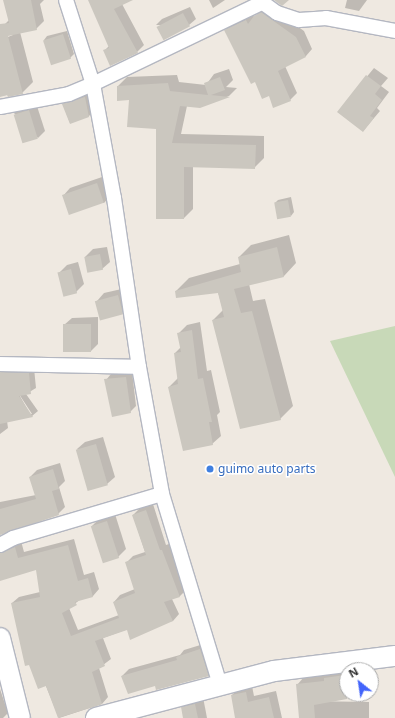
<!DOCTYPE html>
<html>
<head>
<meta charset="utf-8">
<style>
  body { margin:0 }
  #map { position:relative; width:395px; height:718px; overflow:hidden; background:#efe9e1; font-family:"Noto Sans",sans-serif }
  div>[style] { position:absolute }
  .cemetery>* { inset:0; background:#c8d9b8 }
  .shadow>* { inset:0; background:#0003 }
  .building>* { inset:0; background:#cbc7bf; transform-origin:0 0 }
  .roads { filter:drop-shadow(1px 0 #b4b7c1) drop-shadow(-1px 0 #b4b7c1) drop-shadow(0 1px #b4b7c1) drop-shadow(0 -1px #b4b7c1) }
  .street>* { height:14px; margin:-7px; padding:0 7px; transform-origin:7px; border-radius:7px; background:#fff }
  .secondary>* { height:20px; margin:-10px; padding:0 10px; transform-origin:10px; border-radius:10px; background:#fff }
  .dots>* { width:11px; height:11px; translate:-50% -50%; box-sizing:border-box; border:2px solid #fff; border-radius:50% }
  span { translate:-50% -50%; white-space:nowrap; text-align:center; line-height:1.15; -webkit-text-stroke:3px #fff; paint-order:stroke }
  .shop-label { font-size:12px; color:#366cbe }
  .left { translate:0 -50%; text-align:left }
  .north { position:absolute; left:339px; top:662px; width:40px; height:40px; box-sizing:border-box; background:#fff; border:1px solid #ababab; border-radius:50%; rotate:330deg; font-size:11px; font-weight:700; line-height:16px; text-align:center; color:#2e2e2e }
  .north::after { content:''; display:block; margin:auto; width:14px; height:18px; background:#4264fb; clip-path:polygon(50% 0,100% 100%,50% 72%,0 100%) }
</style>
</head>
<body>
<div id="map">
  <div class="cemetery">
    <div style="clip-path:polygon(395px 326px,395px 477px,330px 341px)"></div>
  </div>
  <div class="shadow">
    <div style="clip-path:polygon(4px 0,44px 0,40px 4px,44px 21px,36px 29px,20px 32px,33px 82px,22px 93px,0 96px,0 40px,13px 35px,4px 25px,9px 20px)"></div>
    <div style="clip-path:polygon(89px 0,126px 0,122px 4px,144px 45px,137px 52px,105px 50px,109px 46px)"></div>
    <div style="clip-path:polygon(209px 0,225px 0,213px 8px)"></div>
    <div style="clip-path:polygon(347px 0,367px 0,359px 11px,345px 8px)"></div>
    <div style="clip-path:polygon(269px 6px,304px 31px,312px 49px,306px 56px,285px 66px,297px 93px,290px 100px,269px 95px,255px 81px,225px 31px,231px 24px,253px 14px,254px 17px)"></div>
    <div style="clip-path:polygon(190px 7px,196px 19px,189px 25px,156px 25px,162px 19px)"></div>
    <div style="clip-path:polygon(67px 31px,74px 54px,70px 58px,44px 40px,47px 36px)"></div>
    <div style="clip-path:polygon(374px 68px,388px 78px,381px 86px,389px 92px,377px 108px,380px 111px,363px 131px,338px 112px)"></div>
    <div style="clip-path:polygon(229px 69px,233px 80px,226px 87px,237px 88px,229px 96px,200px 107px,187px 106px,181px 134px,264px 136px,264px 158px,254px 168px,193px 166px,193px 209px,184px 218px,157px 128px,118px 86px,127px 77px,177px 75px,179px 82px,206px 85px,214px 74px)"></div>
    <div style="clip-path:polygon(92px 90px,96px 108px,89px 116px,70px 123px,63px 104px,71px 97px)"></div>
    <div style="clip-path:polygon(36px 103px,45px 131px,38px 138px,14px 113px,22px 106px)"></div>
    <div style="clip-path:polygon(105px 176px,111px 195px,104px 203px,63px 196px,70px 188px)"></div>
    <div style="clip-path:polygon(291px 197px,294px 212px,291px 216px,275px 203px,278px 200px)"></div>
    <div style="clip-path:polygon(289px 235px,296px 263px,284px 276px,249px 284px,253px 301px,265px 299px,293px 406px,280px 419px,213px 320px,223px 310px,218px 292px,176px 291px,189px 278px,240px 264px,239px 257px,251px 245px)"></div>
    <div style="clip-path:polygon(107px 247px,110px 262px,102px 269px,85px 257px,93px 249px)"></div>
    <div style="clip-path:polygon(78px 262px,84px 284px,76px 292px,59px 273px,67px 265px)"></div>
    <div style="clip-path:polygon(126px 288px,130px 305px,122px 313px,97px 301px,104px 293px)"></div>
    <div style="clip-path:polygon(98px 317px,98px 344px,91px 351px,64px 325px,72px 318px)"></div>
    <div style="clip-path:polygon(200px 322px,207px 371px,211px 370px,220px 412px,217px 415px,221px 436px,212px 444px,169px 387px,178px 378px,175px 353px,181px 347px,178px 334px,187px 325px)"></div>
    <div style="clip-path:polygon(evenodd,0 368px,34px 368px,36px 388px,26px 394px,38px 411px,32px 416px,7px 421px,8px 428px,0 434px,0 368px,17px 391px,32px 414px,30px 414px,17px 391px)"></div>
    <div style="clip-path:polygon(132px 371px,136px 406px,130px 412px,106px 380px,111px 374px)"></div>
    <div style="clip-path:polygon(103px 437px,115px 477px,107px 484px,77px 449px,85px 442px)"></div>
    <div style="clip-path:polygon(60px 463px,65px 481px,59px 487px,65px 507px,58px 514px,0 532px,0 502px,36px 495px,30px 477px,37px 470px)"></div>
    <div style="clip-path:polygon(153px 504px,166px 545px,169px 544px,186px 590px,180px 596px,172px 599px,179px 614px,173px 621px,128px 629px,103px 638px,111px 659px,99px 668px,108px 697px,102px 704px,59px 718px,12px 603px,19px 597px,40px 592px,37px 569px,0 580px,0 550px,21px 541px,24px 552px,74px 539px,84px 575px,94px 572px,99px 589px,93px 596px,81px 599px,69px 608px,78px 630px,119px 615px,114px 602px,120px 595px,135px 589px,127px 562px,133px 556px,145px 552px,133px 515px,139px 509px)"></div>
    <div style="clip-path:polygon(115px 514px,126px 549px,118px 557px,92px 526px,100px 518px)"></div>
    <div style="clip-path:polygon(207px 643px,215px 669px,208px 676px,156px 685px,122px 676px,129px 669px,180px 655px,184px 650px)"></div>
    <div style="clip-path:polygon(347px 670px,347px 687px,307px 701px,369px 702px,369px 718px,300px 718px,297px 685px,304px 677px)"></div>
    <div style="clip-path:polygon(252px 686px,254px 696px,276px 691px,282px 718px,236px 718px,232px 695px,238px 689px)"></div>
    <div style="clip-path:polygon(0 689px,8px 713px,3px 718px,0 718px)"></div>
    <div style="clip-path:polygon(203px 697px,207px 718px,184px 718px,182px 708px,190px 700px)"></div>
  </div>
  <div class="building">
    <div style="clip-path:polygon(3px 0,31px 0,37px 30px,8px 36px,23px 94px,8px 97px,7px 95px,0 97px,0 24px,9px 23px)"></div>
    <div style="clip-path:polygon(88px 0,133px 0,114px 9px,138px 53px,110px 66px,103px 50px,109px 48px)"></div>
    <div style="clip-path:polygon(274px 0,289px 0,282px 6px)"></div>
    <div style="clip-path:polygon(261px 12px,296px 37px,306px 57px,278px 71px,291px 101px,273px 108px,269px 96px,262px 99px,255px 82px,251px 84px,224px 30px,246px 20px,248px 24px,254px 16px)"></div>
    <div style="left:183px;top:13px;width:15px;height:30px;rotate:62deg"></div>
    <div style="left:63px;top:34px;width:26px;height:21px;rotate:72deg"></div>
    <div style="clip-path:polygon(366px 75px,381px 86px,375px 94px,382px 100px,370px 116px,374px 118px,363px 132px,337px 112px)"></div>
    <div style="clip-path:polygon(220px 77px,225px 90px,211px 95px,230px 97px,200px 108px,180px 106px,172px 143px,256px 145px,255px 169px,184px 167px,184px 219px,156px 219px,156px 129px,127px 127px,129px 100px,117px 101px,117px 86px,168px 83px,170px 91px,208px 95px,204px 83px)"></div>
    <div style="clip-path:polygon(85px 97px,89px 117px,70px 124px,62px 104px)"></div>
    <div style="left:29px;top:110px;width:30px;height:16px;rotate:73deg"></div>
    <div style="left:97px;top:183px;width:21px;height:37px;rotate:71deg"></div>
    <div style="left:288px;top:200px;width:17px;height:14px;rotate:80deg"></div>
    <div style="clip-path:polygon(277px 247px,284px 277px,234px 289px,241px 313px,252px 311px,281px 420px,240px 429px,212px 320px,224px 317px,218px 293px,176px 298px,175px 291px,241px 272px,238px 257px)"></div>
    <div style="left:100px;top:254px;width:16px;height:16px;rotate:79deg"></div>
    <div style="left:71px;top:269px;width:25px;height:14px;rotate:76deg"></div>
    <div style="left:118px;top:295px;width:20px;height:24px;rotate:75deg"></div>
    <div style="left:91px;top:324px;width:28px;height:28px;rotate:90deg"></div>
    <div style="clip-path:polygon(192px 330px,198px 379px,203px 378px,212px 422px,209px 422px,213px 445px,183px 451px,168px 387px,178px 384px,174px 353px,181px 352px,177px 333px)"></div>
    <div style="clip-path:polygon(0 372px,29px 373px,31px 394px,19px 396px,33px 417px,0 424px)"></div>
    <div style="clip-path:polygon(126px 377px,131px 413px,112px 417px,104px 379px)"></div>
    <div style="left:96px;top:444px;width:43px;height:21px;rotate:74deg"></div>
    <div style="clip-path:polygon(53px 469px,59px 489px,52px 491px,59px 515px,0 535px,0 509px,36px 499px,29px 477px)"></div>
    <div style="clip-path:polygon(146px 510px,160px 550px,162px 550px,180px 597px,164px 602px,173px 621px,130px 640px,127px 630px,95px 641px,105px 666px,92px 672px,102px 704px,58px 718px,46px 686px,38px 689px,29px 665px,25px 666px,11px 603px,40px 597px,36px 570px,0 581px,0 553px,15px 547px,18px 558px,68px 545px,78px 581px,88px 578px,93px 597px,75px 602px,77px 605px,62px 613px,71px 636px,119px 618px,113px 602px,135px 593px,125px 562px,146px 555px,132px 515px)"></div>
    <div style="left:107px;top:521px;width:39px;height:17px;rotate:72deg"></div>
    <div style="clip-path:polygon(200px 649px,209px 676px,156px 690px,155px 686px,128px 694px,121px 676px,177px 660px,176px 657px)"></div>
    <div style="clip-path:polygon(345px 675px,347px 699px,314px 705px,315px 718px,299px 718px,296px 684px,324px 681px,324px 678px)"></div>
    <div style="clip-path:polygon(246px 692px,248px 702px,269px 697px,274px 718px,235px 718px,231px 695px)"></div>
    <div style="clip-path:polygon(195px 704px,198px 718px,183px 718px,181px 707px)"></div>
  </div>
  <div class="roads">
    <div class="street">
      <div style="left:66px;top:0;width:88px;rotate:72.2deg"></div>
      <div style="left:93px;top:84px;width:116px;rotate:79.6deg"></div>
      <div style="left:114px;top:198px;width:171px;rotate:81.6deg"></div>
      <div style="left:139px;top:367px;width:129px;rotate:79.7deg"></div>
      <div style="left:162px;top:494px;width:200px;rotate:73.1deg"></div>
      <div style="left:259px;top:0;width:22px;rotate:36deg"></div>
      <div style="left:277px;top:13px;width:23px;rotate:18deg"></div>
      <div style="left:299px;top:20px;width:27px;rotate:-4deg"></div>
      <div style="left:326px;top:18px;width:70px;rotate:10.7deg"></div>
      <div style="left:0;top:107px;width:70px;rotate:-10.7deg"></div>
      <div style="left:69px;top:94px;width:26px;rotate:-23deg"></div>
      <div style="left:93px;top:84px;width:187px;rotate:-25.7deg"></div>
      <div style="left:0;top:364px;width:139px;rotate:1.2deg"></div>
      <div style="left:0;top:545px;width:15px;rotate:-28deg"></div>
      <div style="left:13px;top:538px;width:155px;rotate:-16.5deg"></div>
    </div>
    <div class="secondary">
      <div style="left:0;top:638px;width:82px;rotate:76deg"></div>
      <div style="left:96px;top:718px;width:184px;rotate:-14.8deg"></div>
      <div style="left:274px;top:671px;width:122px;rotate:-7.1deg"></div>
    </div>
  </div>
  <div class="dots">
    <div style="left:210px;top:469px;background:#3f7fe0"></div>
  </div>
  <div class="shop-label">
    <span class="left" style="left:218px;top:469px">guimo auto parts</span>
  </div>
  <div class="north">N</div>
</div>
</body>
</html>
